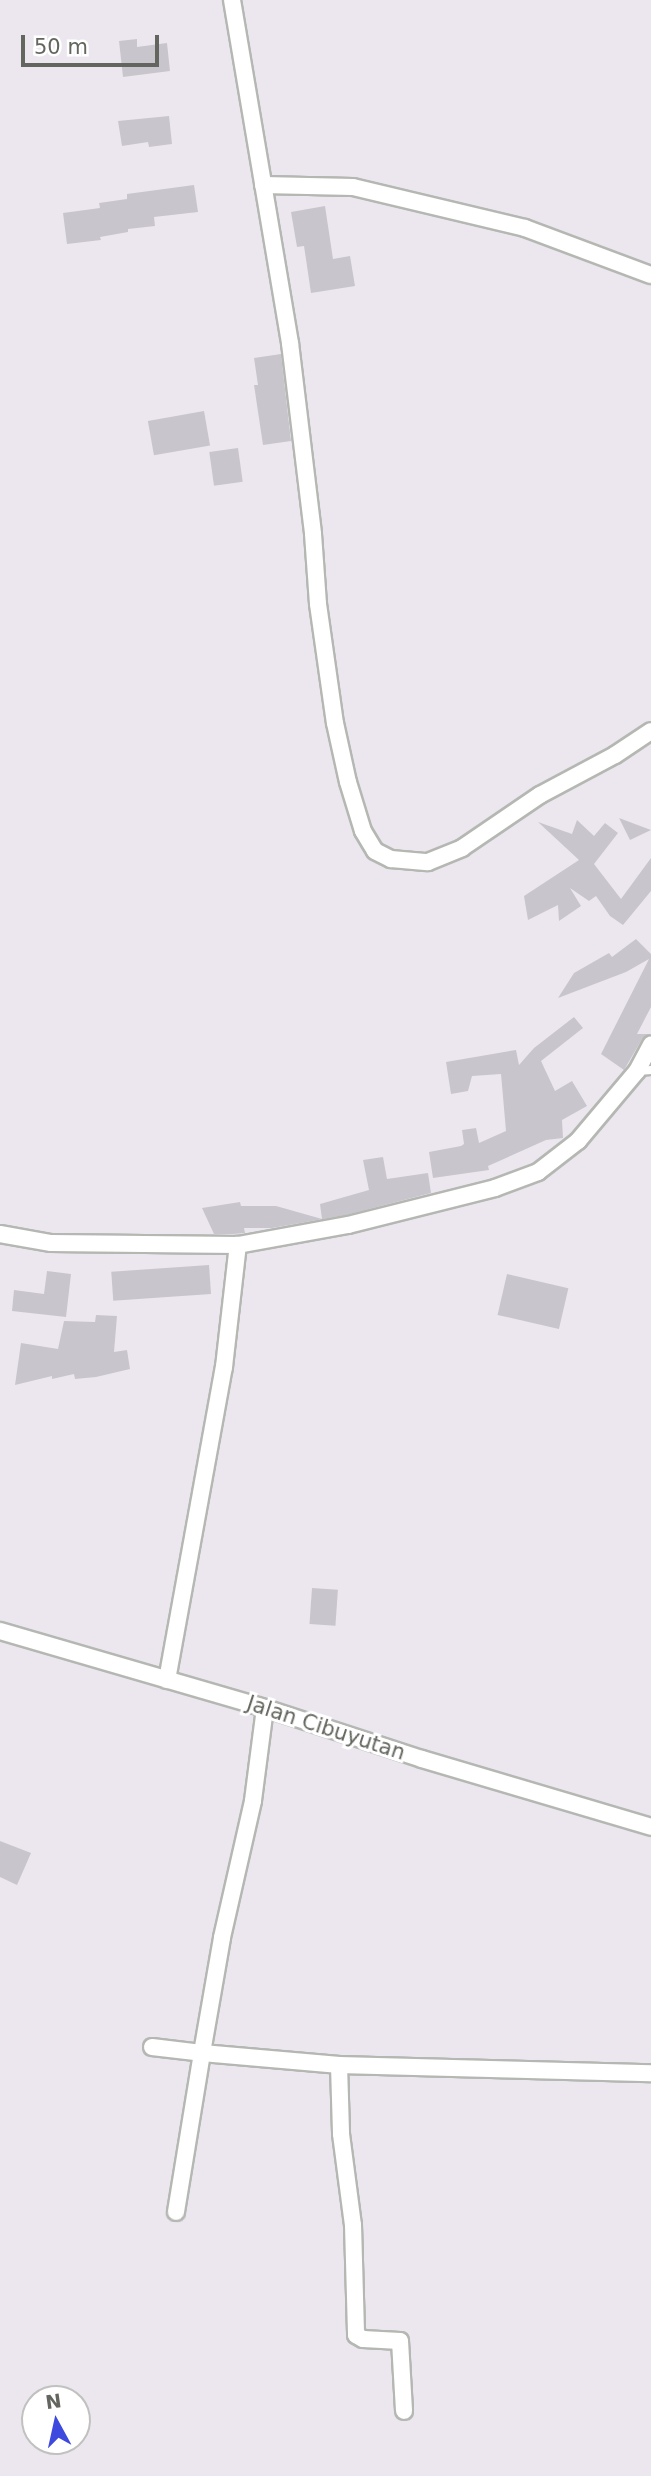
<!DOCTYPE html>
<html>
<head>
<meta charset="utf-8">
<style>
  body { margin:0 }
  #map { position:relative; width:651px; height:2476px; overflow:hidden; background:#ece7ef; font-family:"DejaVu Sans",sans-serif }
  div>[style] { position:absolute }
  .building>* { inset:0; background:#c9c5cd; transform-origin:0 0 }
  .roads { filter:drop-shadow(2px 0 #b5b8b2) drop-shadow(-2px 0 #b5b8b2) drop-shadow(0 2px #b5b8b2) drop-shadow(0 -2px #b5b8b2) }
  .service>* { height:8px; margin:-4px; padding:0 4px; transform-origin:4px; border-radius:4px; background:#fff }
  .minor>* { height:16px; margin:-8px; padding:0 8px; transform-origin:8px; border-radius:8px; background:#fff }
  span { translate:-50% -50%; white-space:nowrap; text-align:center; line-height:1.15; -webkit-text-stroke:6px #fff; paint-order:stroke }
  .street-label { font-size:21px; color:#63665e }
  .north { position:absolute; left:21px; top:2385px; width:70px; height:70px; box-sizing:border-box; background:#fff; border:2px solid #c1c2bf; border-radius:50%; rotate:352deg; font-size:19px; font-weight:700; line-height:28px; text-align:center; color:#63665e }
  .north::after { content:''; display:block; margin:auto; width:24px; height:32px; background:#3e49de; clip-path:polygon(50% 0,100% 100%,50% 72%,0 100%) }
  .scale { position:absolute; left:21px; top:35px; width:138px; height:32px; box-sizing:border-box; border:4px solid #63665e; border-top:0; padding-left:9px; font-size:21px; line-height:24px; white-space:nowrap; color:#63665e; -webkit-text-stroke:5px #fff; paint-order:stroke }
</style>
</head>
<body>
<div id="map">
  <div class="building">
    <div style="clip-path:polygon(137px 39px,137px 47px,167px 43px,170px 71px,123px 77px,119px 41px)"></div>
    <div style="clip-path:polygon(169px 116px,172px 144px,149px 147px,148px 142px,122px 146px,118px 121px)"></div>
    <div style="clip-path:polygon(194px 185px,198px 212px,154px 217px,155px 226px,128px 229px,128px 232px,100px 237px,101px 240px,67px 244px,63px 213px,100px 208px,99px 203px,127px 199px,127px 194px)"></div>
    <div style="clip-path:polygon(325px 206px,333px 259px,350px 256px,355px 286px,311px 293px,304px 246px,297px 247px,291px 212px)"></div>
    <div style="clip-path:polygon(281px 354px,291px 441px,263px 445px,254px 385px,258px 385px,254px 358px)"></div>
    <div style="left:204px;top:411px;width:35px;height:57px;rotate:80deg"></div>
    <div style="left:238px;top:448px;width:34px;height:29px;rotate:82deg"></div>
    <div style="clip-path:polygon(619px 818px,651px 830px,630px 840px)"></div>
    <div style="clip-path:polygon(577px 820px,594px 836px,605px 823px,618px 833px,594px 864px,621px 899px,651px 858px,651px 891px,623px 925px,610px 916px,596px 896px,589px 901px,570px 888px,581px 906px,559px 921px,558px 905px,528px 920px,524px 896px,579px 860px,538px 822px,572px 834px)"></div>
    <div style="clip-path:polygon(636px 939px,651px 954px,651px 1007px,637px 1034px,651px 1034px,642px 1039px,624px 1070px,601px 1054px,649px 959px,626px 972px,558px 998px,574px 973px,609px 953px,612px 957px)"></div>
    <div style="clip-path:polygon(574px 1017px,583px 1028px,541px 1061px,555px 1091px,572px 1081px,587px 1106px,562px 1120px,563px 1138px,546px 1140px,488px 1166px,489px 1170px,433px 1178px,429px 1152px,461px 1146px,464px 1144px,462px 1130px,476px 1128px,479px 1143px,506px 1131px,501px 1074px,472px 1076px,468px 1091px,451px 1094px,446px 1062px,516px 1050px,519px 1065px,534px 1048px)"></div>
    <div style="clip-path:polygon(383px 1157px,387px 1179px,428px 1173px,431px 1193px,346px 1215px,272px 1228px,244px 1228px,245px 1233px,233px 1234px,214px 1234px,202px 1208px,240px 1202px,241px 1206px,276px 1206px,322px 1219px,320px 1204px,369px 1190px,363px 1160px)"></div>
    <div style="left:209px;top:1265px;width:29px;height:98px;rotate:86deg"></div>
    <div style="clip-path:polygon(47px 1271px,71px 1274px,66px 1317px,12px 1311px,14px 1290px,44px 1294px)"></div>
    <div style="left:507px;top:1274px;width:63px;height:42px;rotate:13deg"></div>
    <div style="clip-path:polygon(96px 1315px,117px 1316px,114px 1352px,127px 1350px,130px 1369px,96px 1377px,75px 1379px,74px 1374px,52px 1379px,52px 1376px,15px 1385px,21px 1343px,58px 1349px,64px 1321px,95px 1322px)"></div>
    <div style="left:312px;top:1588px;width:26px;height:36px;rotate:4deg"></div>
    <div style="clip-path:polygon(0 1841px,31px 1853px,17px 1885px,0 1877px)"></div>
  </div>
  <div class="roads">
    <div class="service">
      <div style="left:637px;top:1071px;width:14px;rotate:-4deg"></div>
    </div>
    <div class="minor">
      <div style="left:232px;top:0;width:348px;rotate:80.4deg"></div>
      <div style="left:290px;top:343px;width:192px;rotate:83.1deg"></div>
      <div style="left:313px;top:534px;width:70px;rotate:85.9deg"></div>
      <div style="left:318px;top:604px;width:120px;rotate:81.9deg"></div>
      <div style="left:335px;top:723px;width:60px;rotate:77.6deg"></div>
      <div style="left:348px;top:782px;width:51px;rotate:73deg"></div>
      <div style="left:363px;top:831px;width:23px;rotate:59deg"></div>
      <div style="left:375px;top:851px;width:18px;rotate:27deg"></div>
      <div style="left:391px;top:859px;width:37px;rotate:5deg"></div>
      <div style="left:428px;top:862px;width:37px;rotate:-22deg"></div>
      <div style="left:462px;top:848px;width:94px;rotate:-34.2deg"></div>
      <div style="left:540px;top:795px;width:85px;rotate:-28.1deg"></div>
      <div style="left:615px;top:755px;width:43px;rotate:-33.7deg"></div>
      <div style="left:263px;top:185px;width:90px;rotate:1.3deg"></div>
      <div style="left:353px;top:187px;width:177px;rotate:13.4deg"></div>
      <div style="left:525px;top:228px;width:134px;rotate:20.5deg"></div>
      <div style="left:0;top:1234px;width:52px;rotate:10deg"></div>
      <div style="left:51px;top:1243px;width:187px;rotate:0.6deg"></div>
      <div style="left:238px;top:1245px;width:112px;rotate:-10.3deg"></div>
      <div style="left:348px;top:1225px;width:152px;rotate:-14.1deg"></div>
      <div style="left:495px;top:1188px;width:46px;rotate:-20.4deg"></div>
      <div style="left:538px;top:1172px;width:51px;rotate:-37.8deg"></div>
      <div style="left:578px;top:1141px;width:92px;rotate:-49.9deg"></div>
      <div style="left:637px;top:1071px;width:30px;rotate:-62deg"></div>
      <div style="left:0;top:1631px;width:276px;rotate:16.2deg"></div>
      <div style="left:265px;top:1708px;width:165px;rotate:18deg"></div>
      <div style="left:422px;top:1759px;width:239px;rotate:16.5deg"></div>
      <div style="left:167px;top:1680px;width:318px;rotate:-79.7deg"></div>
      <div style="left:224px;top:1367px;width:123px;rotate:-83.5deg"></div>
      <div style="left:265px;top:1708px;width:94px;rotate:97.4deg"></div>
      <div style="left:253px;top:1801px;width:140px;rotate:102.8deg"></div>
      <div style="left:222px;top:1938px;width:117px;rotate:99.9deg"></div>
      <div style="left:202px;top:2053px;width:138px;rotate:5deg"></div>
      <div style="left:339px;top:2065px;width:312px;rotate:1.5deg"></div>
      <div style="left:152px;top:2047px;width:50px;rotate:6.8deg"></div>
      <div style="left:202px;top:2053px;width:161px;rotate:99.3deg"></div>
      <div style="left:339px;top:2065px;width:69px;rotate:88.3deg"></div>
      <div style="left:341px;top:2134px;width:92px;rotate:82.5deg"></div>
      <div style="left:353px;top:2225px;width:110px;rotate:88.4deg"></div>
      <div style="left:356px;top:2335px;width:8px;rotate:30deg"></div>
      <div style="left:363px;top:2339px;width:37px;rotate:3deg"></div>
      <div style="left:400px;top:2341px;width:70px;rotate:86.7deg"></div>
    </div>
  </div>
  <div class="street-label">
    <span style="left:326px;top:1728px;rotate:18deg">Jalan Cibuyutan</span>
  </div>
  <div class="north">N</div>
  <div class="scale">50 m</div>
</div>
</body>
</html>
